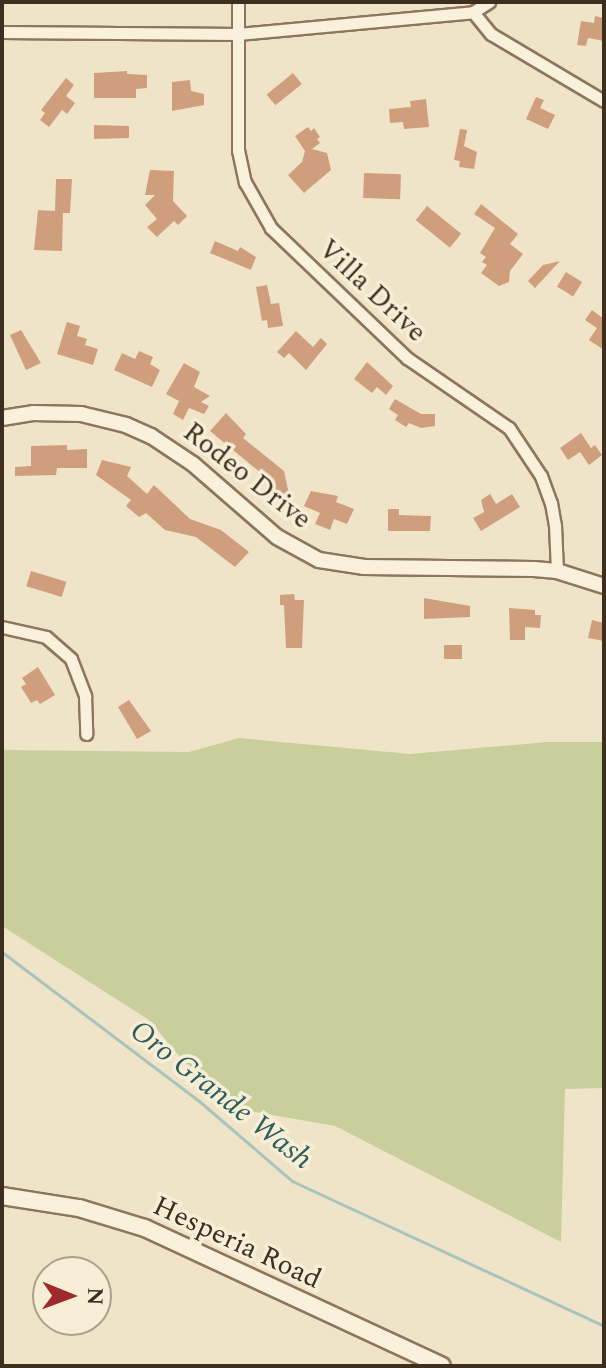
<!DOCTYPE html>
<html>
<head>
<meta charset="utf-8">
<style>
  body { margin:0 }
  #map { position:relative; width:606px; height:1368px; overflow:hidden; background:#f0e4c8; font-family:Spectral,serif }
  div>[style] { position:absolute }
  .green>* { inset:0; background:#c9cf9b }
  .stream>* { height:3px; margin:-1.5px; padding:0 1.5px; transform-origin:1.5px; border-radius:1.5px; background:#a9c4bc }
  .building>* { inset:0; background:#cf9f7d; transform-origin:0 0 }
  .roads { filter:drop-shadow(2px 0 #8d765c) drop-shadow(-2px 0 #8d765c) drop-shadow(0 2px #8d765c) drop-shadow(0 -2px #8d765c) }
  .minor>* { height:11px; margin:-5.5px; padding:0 5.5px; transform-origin:5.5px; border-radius:5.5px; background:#faf1dc }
  .tertiary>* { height:14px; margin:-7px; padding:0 7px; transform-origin:7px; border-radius:7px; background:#faf1dc }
  .secondary>* { height:16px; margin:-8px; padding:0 8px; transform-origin:8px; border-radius:8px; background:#faf1dc }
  span { translate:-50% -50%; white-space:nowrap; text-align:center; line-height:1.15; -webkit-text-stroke:7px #f7eed8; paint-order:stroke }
  .street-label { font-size:28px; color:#3d2e20 }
  .water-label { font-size:30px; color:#2f5d5a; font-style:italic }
  .frame { position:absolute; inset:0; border:4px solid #3d2e20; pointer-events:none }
  .north { position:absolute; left:32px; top:1256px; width:80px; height:80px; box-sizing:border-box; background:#f7eed8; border:2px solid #ada18e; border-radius:50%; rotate:91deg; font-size:22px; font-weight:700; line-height:32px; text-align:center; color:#3d2e20 }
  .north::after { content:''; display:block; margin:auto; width:28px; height:36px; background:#9e2a2b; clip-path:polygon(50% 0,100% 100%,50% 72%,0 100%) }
</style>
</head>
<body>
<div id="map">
  <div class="green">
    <div style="clip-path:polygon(239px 738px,410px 754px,548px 742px,604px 742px,604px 1088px,565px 1089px,561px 1242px,335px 1126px,238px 1109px,192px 1071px,149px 1020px,2px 926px,2px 750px,189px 752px)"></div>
  </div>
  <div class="stream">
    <div style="left:2px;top:952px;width:247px;rotate:37.1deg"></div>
    <div style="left:199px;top:1101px;width:123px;rotate:40.7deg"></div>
    <div style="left:292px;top:1181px;width:344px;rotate:24.9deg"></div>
  </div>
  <div class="building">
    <div style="clip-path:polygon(595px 16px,604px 18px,604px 41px,588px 38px,586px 46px,577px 45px,581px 21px,594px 23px)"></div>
    <div style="clip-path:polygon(127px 71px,127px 74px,147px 75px,147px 88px,136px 89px,136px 98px,94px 98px,94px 73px)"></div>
    <div style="left:293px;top:73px;width:14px;height:34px;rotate:51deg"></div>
    <div style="clip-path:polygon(66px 78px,74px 85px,66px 96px,75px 103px,67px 114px,62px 110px,49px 127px,40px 120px,45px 113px,41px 110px)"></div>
    <div style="clip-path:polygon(190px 80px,191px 91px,204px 94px,204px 105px,172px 111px,172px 82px)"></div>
    <div style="clip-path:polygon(536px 97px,544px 100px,540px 108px,555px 115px,548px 129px,526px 119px)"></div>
    <div style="clip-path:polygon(426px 99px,429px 127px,404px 129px,403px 122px,390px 123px,389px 109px,411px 107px,410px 101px)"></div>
    <div style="clip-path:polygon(94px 125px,129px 126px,129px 138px,94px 139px)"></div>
    <div style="clip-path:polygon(308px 127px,311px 131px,314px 128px,320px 137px,317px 139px,320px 143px,312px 149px,327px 153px,331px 170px,304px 193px,288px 175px,302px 162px,305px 151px,295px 136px)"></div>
    <div style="clip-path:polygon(460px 129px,467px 130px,464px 146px,477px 152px,474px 169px,459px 167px,460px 161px,454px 160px)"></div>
    <div style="clip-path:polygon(150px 170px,174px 171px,173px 201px,187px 216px,178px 225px,174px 221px,157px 237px,147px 227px,157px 219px,145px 205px,155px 195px,145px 195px)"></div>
    <div style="left:364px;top:173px;width:37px;height:25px;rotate:2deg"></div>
    <div style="clip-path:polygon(56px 179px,72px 179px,70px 213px,63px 213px,62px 251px,34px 250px,38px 210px,55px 211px)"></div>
    <div style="clip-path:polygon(481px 204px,518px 234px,510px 244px,523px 254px,510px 271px,509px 282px,499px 286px,481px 273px,487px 265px,482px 262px,486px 257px,480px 253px,495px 228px,474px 214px)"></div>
    <div style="left:427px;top:206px;width:44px;height:18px;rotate:39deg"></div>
    <div style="clip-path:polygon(215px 241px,238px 251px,240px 247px,256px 257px,251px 270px,210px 253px)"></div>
    <div style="clip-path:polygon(560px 261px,535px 288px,528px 281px,543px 265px)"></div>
    <div style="left:566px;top:272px;width:19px;height:17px;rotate:32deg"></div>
    <div style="clip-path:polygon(267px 285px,271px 304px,279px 303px,283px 326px,268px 328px,267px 320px,262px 321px,256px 287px)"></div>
    <div style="clip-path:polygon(592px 310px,604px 319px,604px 350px,589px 340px,597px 328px,585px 320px)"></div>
    <div style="clip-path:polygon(67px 322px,80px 326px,77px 336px,87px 339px,85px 345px,98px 349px,93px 365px,57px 354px)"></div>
    <div style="clip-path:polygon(21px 330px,41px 363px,26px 370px,10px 335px)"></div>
    <div style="clip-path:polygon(296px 331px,313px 347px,321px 338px,327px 344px,306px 370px,289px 353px,284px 358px,277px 352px)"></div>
    <div style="clip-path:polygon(139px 351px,153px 357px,150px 364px,160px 370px,152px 387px,114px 370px,122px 353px,135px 359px)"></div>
    <div style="clip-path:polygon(367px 362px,393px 386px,386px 395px,377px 387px,372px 393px,354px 379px)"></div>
    <div style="clip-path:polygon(184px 363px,200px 372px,194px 387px,210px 396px,201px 402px,209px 406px,204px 414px,189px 408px,183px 420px,173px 414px,179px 401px,166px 394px)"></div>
    <div style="clip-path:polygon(395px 399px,421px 414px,435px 414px,435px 426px,421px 428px,409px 423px,406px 427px,395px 420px,398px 415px,389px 409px)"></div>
    <div style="clip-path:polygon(226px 413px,246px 434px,243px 438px,284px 471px,289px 494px,276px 495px,273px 483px,210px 431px)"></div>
    <div style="clip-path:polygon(581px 433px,591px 448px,595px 445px,602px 455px,589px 465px,580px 452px,568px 460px,560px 448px)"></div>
    <div style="clip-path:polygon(67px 445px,67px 450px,87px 449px,87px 468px,57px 468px,56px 475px,15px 476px,15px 467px,31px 466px,31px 446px)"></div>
    <div style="clip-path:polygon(102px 460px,131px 467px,127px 476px,147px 494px,154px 485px,190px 519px,221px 530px,249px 552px,235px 567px,196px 537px,165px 530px,146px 513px,139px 517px,126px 506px,131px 500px,96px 475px)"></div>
    <div style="clip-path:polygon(311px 491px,338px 496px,336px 502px,354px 509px,347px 524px,334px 519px,330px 530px,315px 524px,320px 513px,304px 506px)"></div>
    <div style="clip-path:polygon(490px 494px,496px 504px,512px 494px,520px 507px,481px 531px,473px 518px,484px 512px,481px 500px)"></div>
    <div style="clip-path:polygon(388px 509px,399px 509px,399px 515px,431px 516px,430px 531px,388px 531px)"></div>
    <div style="left:31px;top:571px;width:37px;height:16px;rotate:17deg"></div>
    <div style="clip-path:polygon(294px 594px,295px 600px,304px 600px,302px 648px,286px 648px,284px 605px,280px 605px,280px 595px)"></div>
    <div style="clip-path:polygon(424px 598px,470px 606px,470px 617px,424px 619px)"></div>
    <div style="clip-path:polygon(509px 608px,535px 610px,535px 615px,541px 615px,540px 628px,525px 627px,525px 640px,510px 640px)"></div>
    <div style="clip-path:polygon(592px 620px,604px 623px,604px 641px,588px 638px)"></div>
    <div style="left:444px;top:645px;width:18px;height:14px"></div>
    <div style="clip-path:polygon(38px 667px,55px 695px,40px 704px,37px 700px,31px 703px,21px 687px,26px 684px,22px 678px)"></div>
    <div style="clip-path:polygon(129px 700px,151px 731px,137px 739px,118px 707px)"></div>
  </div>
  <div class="roads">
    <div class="minor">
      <div style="left:238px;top:2px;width:148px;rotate:90deg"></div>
      <div style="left:238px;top:150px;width:33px;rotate:78deg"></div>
      <div style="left:245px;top:182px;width:53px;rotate:60.5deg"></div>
      <div style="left:271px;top:228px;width:188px;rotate:43.7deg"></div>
      <div style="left:407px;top:358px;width:124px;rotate:34.5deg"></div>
      <div style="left:509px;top:428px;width:58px;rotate:56.3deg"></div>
      <div style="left:541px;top:476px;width:29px;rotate:70deg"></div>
      <div style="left:551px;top:503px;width:22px;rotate:80deg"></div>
      <div style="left:555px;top:525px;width:46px;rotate:87.5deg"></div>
      <div style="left:473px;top:12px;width:28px;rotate:51deg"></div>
      <div style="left:491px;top:34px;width:131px;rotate:30.7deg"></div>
      <div style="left:2px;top:32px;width:236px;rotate:0.5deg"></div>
      <div style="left:238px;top:34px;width:236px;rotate:-5.3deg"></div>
      <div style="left:473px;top:12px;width:19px;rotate:-32deg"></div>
      <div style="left:2px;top:627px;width:45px;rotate:12.8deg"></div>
      <div style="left:46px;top:637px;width:33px;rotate:41deg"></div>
      <div style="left:71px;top:659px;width:40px;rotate:69deg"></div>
      <div style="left:85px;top:696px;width:38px;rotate:88deg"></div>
    </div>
    <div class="tertiary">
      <div style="left:2px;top:418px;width:31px;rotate:-9deg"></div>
      <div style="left:33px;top:413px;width:48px;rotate:1.2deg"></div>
      <div style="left:81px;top:414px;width:46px;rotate:13.7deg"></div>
      <div style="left:126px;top:425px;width:27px;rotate:24deg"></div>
      <div style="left:151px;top:436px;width:50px;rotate:33.7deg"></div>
      <div style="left:193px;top:464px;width:111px;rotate:41deg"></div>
      <div style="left:277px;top:537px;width:48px;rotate:28.7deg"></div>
      <div style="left:319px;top:560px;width:46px;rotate:8.8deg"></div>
      <div style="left:364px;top:567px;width:170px;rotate:0.7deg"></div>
      <div style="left:534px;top:569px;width:23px;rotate:5deg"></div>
      <div style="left:557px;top:571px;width:49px;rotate:17.7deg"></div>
    </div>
    <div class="secondary">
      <div style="left:2px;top:1196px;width:78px;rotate:8.9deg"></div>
      <div style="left:79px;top:1208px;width:69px;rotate:16.9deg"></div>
      <div style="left:145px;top:1228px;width:327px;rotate:24.9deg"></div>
    </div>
  </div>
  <div class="street-label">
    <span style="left:372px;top:291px;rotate:43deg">Villa Drive</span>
    <span style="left:247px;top:476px;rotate:38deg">Rodeo Drive</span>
    <span style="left:237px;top:1243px;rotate:25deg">Hesperia Road</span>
  </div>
  <div class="water-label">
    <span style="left:221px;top:1095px;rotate:38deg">Oro Grande Wash</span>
  </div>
  <div class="frame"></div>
  <div class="north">N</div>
</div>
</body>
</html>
